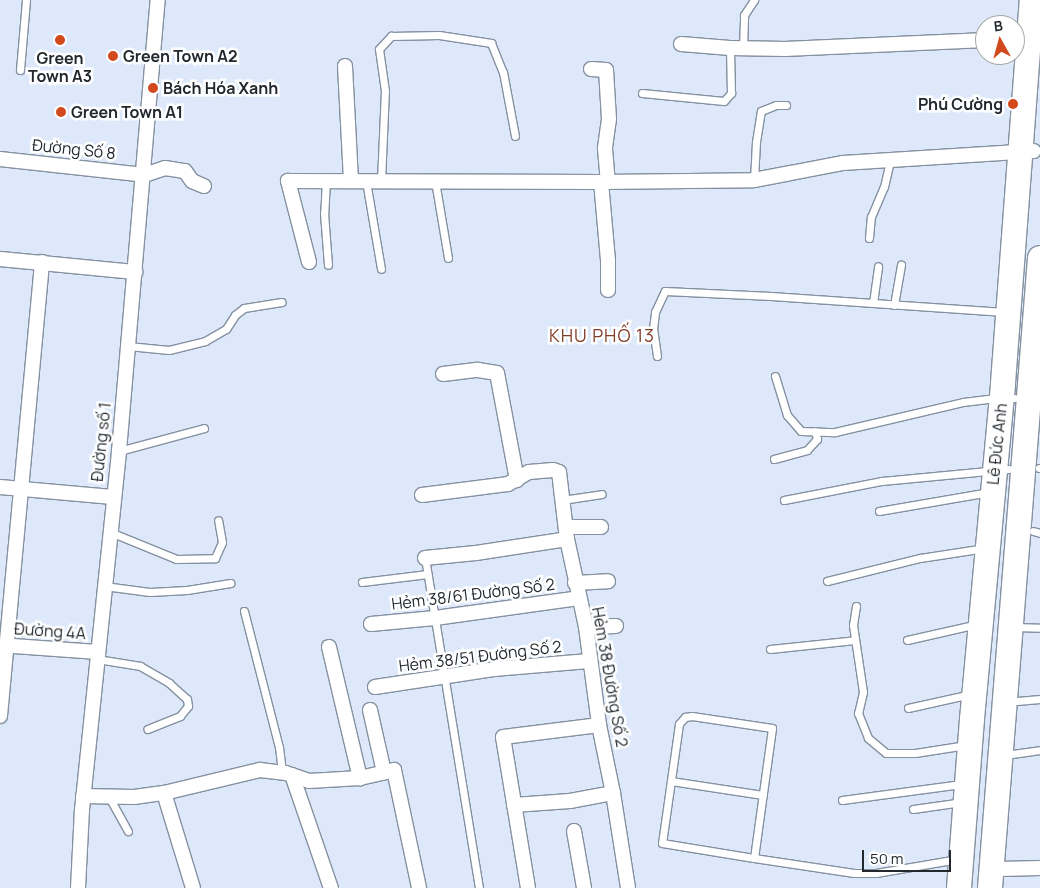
<!DOCTYPE html>
<html>
<head>
<meta charset="utf-8">
<style>
  body { margin:0 }
  #map { position:relative; width:1040px; height:888px; overflow:hidden; background:#dde9fa; font-family:Manrope,sans-serif }
  div>[style] { position:absolute }
  .roads { filter:drop-shadow(1px 0 #8591a0) drop-shadow(-1px 0 #8591a0) drop-shadow(0 1px #8591a0) drop-shadow(0 -1px #8591a0) }
  .lane>* { height:7px; margin:-3.5px; padding:0 3.5px; transform-origin:3.5px; border-radius:3.5px; background:#fff }
  .street>* { height:14px; margin:-7px; padding:0 7px; transform-origin:7px; border-radius:7px; background:#fff }
  .highway>* { height:24px; margin:-12px; padding:0 12px; transform-origin:12px; border-radius:12px; background:#fff }
  .dots>* { width:14px; height:14px; translate:-50% -50%; box-sizing:border-box; border:2px solid #fff; border-radius:50% }
  span { translate:-50% -50%; white-space:nowrap; text-align:center; line-height:1.15; -webkit-text-stroke:5px #fff; paint-order:stroke }
  .poi-label { font-size:16px; color:#23282e; font-weight:700 }
  .left { translate:0 -50%; text-align:left }
  .right { translate:-100% -50%; text-align:right }
  .street-label { font-size:16px; color:#23282e }
  .neighbourhood-label { font-size:18px; color:#833e2a; letter-spacing:1px }
  .north { position:absolute; left:975px; top:15px; width:50px; height:50px; box-sizing:border-box; background:#fff; border:1px solid #a7a9ab; border-radius:50%; rotate:353deg; font-size:14px; font-weight:700; line-height:20px; text-align:center; color:#23282e }
  .north::after { content:''; display:block; margin:auto; width:18px; height:22px; background:#d1491c; clip-path:polygon(50% 0,100% 100%,50% 72%,0 100%) }
  .scale { position:absolute; left:862px; top:850px; width:89px; height:22px; box-sizing:border-box; border:2px solid #23282e; border-top:0; padding-left:6px; font-size:15px; line-height:18px; white-space:nowrap; color:#23282e; -webkit-text-stroke:4px #fff; paint-order:stroke }
</style>
</head>
<body>
<div id="map">
  <div class="roads">
    <div class="lane">
      <div style="left:743px;top:48px;width:33px;rotate:-88deg"></div>
      <div style="left:744px;top:15px;width:18px;rotate:-56deg"></div>
      <div style="left:20px;top:70px;width:70px;rotate:-85.1deg"></div>
      <div style="left:642px;top:93px;width:82px;rotate:5.6deg"></div>
      <div style="left:724px;top:101px;width:11px;rotate:-49deg"></div>
      <div style="left:731px;top:93px;width:45px;rotate:-91.3deg"></div>
      <div style="left:326px;top:180px;width:33px;rotate:93deg"></div>
      <div style="left:324px;top:213px;width:52px;rotate:85.6deg"></div>
      <div style="left:754px;top:180px;width:38px;rotate:-87deg"></div>
      <div style="left:756px;top:142px;width:31px;rotate:-81deg"></div>
      <div style="left:761px;top:111px;width:16px;rotate:-22deg"></div>
      <div style="left:776px;top:105px;width:10px"></div>
      <div style="left:366px;top:181px;width:89px;rotate:80.3deg"></div>
      <div style="left:381px;top:181px;width:90px;rotate:-87.5deg"></div>
      <div style="left:385px;top:91px;width:42px;rotate:-98.1deg"></div>
      <div style="left:379px;top:49px;width:18px;rotate:-47deg"></div>
      <div style="left:391px;top:36px;width:48px;rotate:-1.2deg"></div>
      <div style="left:439px;top:35px;width:53px;rotate:8.7deg"></div>
      <div style="left:491px;top:43px;width:31px;rotate:68deg"></div>
      <div style="left:503px;top:72px;width:65px;rotate:79.4deg"></div>
      <div style="left:435px;top:181px;width:78px;rotate:80.4deg"></div>
      <div style="left:869px;top:238px;width:21px;rotate:-85deg"></div>
      <div style="left:871px;top:217px;width:33px;rotate:-67deg"></div>
      <div style="left:884px;top:187px;width:28px;rotate:-77deg"></div>
      <div style="left:873px;top:303px;width:37px;rotate:-82deg"></div>
      <div style="left:894px;top:305px;width:41px;rotate:-80.1deg"></div>
      <div style="left:128px;top:346px;width:41px;rotate:5.6deg"></div>
      <div style="left:169px;top:350px;width:37px;rotate:-14deg"></div>
      <div style="left:205px;top:341px;width:24px;rotate:-30deg"></div>
      <div style="left:226px;top:329px;width:17px;rotate:-57deg"></div>
      <div style="left:235px;top:315px;width:11px;rotate:-38deg"></div>
      <div style="left:244px;top:308px;width:38px;rotate:-9deg"></div>
      <div style="left:657px;top:356px;width:27px;rotate:-98deg"></div>
      <div style="left:653px;top:329px;width:17px;rotate:-83deg"></div>
      <div style="left:655px;top:312px;width:23px;rotate:-65deg"></div>
      <div style="left:665px;top:291px;width:106px;rotate:2.7deg"></div>
      <div style="left:771px;top:296px;width:234px;rotate:3.9deg"></div>
      <div style="left:775px;top:376px;width:41px;rotate:72.9deg"></div>
      <div style="left:787px;top:415px;width:21px;rotate:49deg"></div>
      <div style="left:801px;top:431px;width:34px;rotate:2deg"></div>
      <div style="left:835px;top:432px;width:131px;rotate:-13.2deg"></div>
      <div style="left:963px;top:402px;width:39px;rotate:-7deg"></div>
      <div style="left:1002px;top:397px;width:12px;rotate:5deg"></div>
      <div style="left:119px;top:451px;width:88px;rotate:-15.1deg"></div>
      <div style="left:774px;top:459px;width:34px;rotate:-15deg"></div>
      <div style="left:807px;top:450px;width:15px;rotate:-48deg"></div>
      <div style="left:817px;top:439px;width:8px;rotate:-104deg"></div>
      <div style="left:1039px;top:468px;width:1px"></div>
      <div style="left:562px;top:500px;width:40px;rotate:-8.5deg"></div>
      <div style="left:784px;top:500px;width:100px;rotate:-11deg"></div>
      <div style="left:882px;top:481px;width:127px;rotate:-5.4deg"></div>
      <div style="left:879px;top:511px;width:112px;rotate:-9.8deg"></div>
      <div style="left:1033px;top:531px;width:7px;rotate:16deg"></div>
      <div style="left:110px;top:532px;width:71px;rotate:22.2deg"></div>
      <div style="left:176px;top:559px;width:39px;rotate:-1deg"></div>
      <div style="left:215px;top:558px;width:17px;rotate:-66deg"></div>
      <div style="left:222px;top:542px;width:22px;rotate:-100deg"></div>
      <div style="left:425px;top:558px;width:334px;rotate:80.7deg"></div>
      <div style="left:827px;top:581px;width:96px;rotate:-13.9deg"></div>
      <div style="left:920px;top:558px;width:66px;rotate:-8.7deg"></div>
      <div style="left:362px;top:582px;width:66px;rotate:-6.9deg"></div>
      <div style="left:104px;top:586px;width:46px;rotate:7.4deg"></div>
      <div style="left:150px;top:592px;width:37px;rotate:-3deg"></div>
      <div style="left:187px;top:590px;width:44px;rotate:-9.2deg"></div>
      <div style="left:856px;top:606px;width:19px;rotate:99deg"></div>
      <div style="left:853px;top:625px;width:68px;rotate:81.5deg"></div>
      <div style="left:863px;top:692px;width:22px;rotate:103deg"></div>
      <div style="left:858px;top:713px;width:27px;rotate:68deg"></div>
      <div style="left:868px;top:738px;width:23px;rotate:40deg"></div>
      <div style="left:886px;top:753px;width:29px"></div>
      <div style="left:915px;top:753px;width:52px;rotate:-8.9deg"></div>
      <div style="left:244px;top:611px;width:140px;rotate:75.6deg"></div>
      <div style="left:279px;top:747px;width:26px;rotate:83deg"></div>
      <div style="left:1015px;top:627px;width:25px;rotate:2deg"></div>
      <div style="left:907px;top:640px;width:73px;rotate:-12.7deg"></div>
      <div style="left:770px;top:649px;width:85px;rotate:-6deg"></div>
      <div style="left:97px;top:659px;width:44px;rotate:9.2deg"></div>
      <div style="left:140px;top:666px;width:34px;rotate:30deg"></div>
      <div style="left:169px;top:683px;width:24px;rotate:42deg"></div>
      <div style="left:187px;top:699px;width:7px;rotate:82deg"></div>
      <div style="left:188px;top:706px;width:13px;rotate:129deg"></div>
      <div style="left:180px;top:716px;width:35px;rotate:158deg"></div>
      <div style="left:1017px;top:701px;width:23px;rotate:-5deg"></div>
      <div style="left:908px;top:708px;width:65px;rotate:-12.5deg"></div>
      <div style="left:1012px;top:754px;width:28px;rotate:-8deg"></div>
      <div style="left:671px;top:781px;width:93px;rotate:8.7deg"></div>
      <div style="left:109px;top:797px;width:39px;rotate:61deg"></div>
      <div style="left:842px;top:800px;width:113px;rotate:-7.6deg"></div>
      <div style="left:954px;top:785px;width:9px;rotate:13deg"></div>
      <div style="left:913px;top:809px;width:49px;rotate:-8.1deg"></div>
      <div style="left:754px;top:858px;width:131px;rotate:-82.1deg"></div>
      <div style="left:772px;top:728px;width:81px;rotate:-171.5deg"></div>
      <div style="left:692px;top:716px;width:7px;rotate:172deg"></div>
      <div style="left:685px;top:717px;width:9px;rotate:131deg"></div>
      <div style="left:679px;top:724px;width:120px;rotate:98.1deg"></div>
      <div style="left:662px;top:843px;width:93px;rotate:9.3deg"></div>
      <div style="left:754px;top:858px;width:101px;rotate:8.5deg"></div>
      <div style="left:854px;top:873px;width:22px"></div>
      <div style="left:876px;top:873px;width:83px;rotate:-9.7deg"></div>
    </div>
    <div class="street">
      <div style="left:681px;top:44px;width:49px;rotate:4.7deg"></div>
      <div style="left:730px;top:48px;width:56px;rotate:1deg"></div>
      <div style="left:786px;top:49px;width:199px;rotate:-2.6deg"></div>
      <div style="left:345px;top:66px;width:115px;rotate:87deg"></div>
      <div style="left:591px;top:69px;width:15px;rotate:4deg"></div>
      <div style="left:606px;top:70px;width:49px;rotate:86.5deg"></div>
      <div style="left:609px;top:119px;width:30px;rotate:98deg"></div>
      <div style="left:605px;top:149px;width:33px;rotate:85deg"></div>
      <div style="left:0;top:159px;width:145px;rotate:6.3deg"></div>
      <div style="left:144px;top:175px;width:22px;rotate:-18deg"></div>
      <div style="left:165px;top:168px;width:20px;rotate:9deg"></div>
      <div style="left:185px;top:171px;width:12px;rotate:55deg"></div>
      <div style="left:192px;top:181px;width:13px;rotate:23deg"></div>
      <div style="left:601px;top:182px;width:79px;rotate:84.9deg"></div>
      <div style="left:608px;top:261px;width:29px;rotate:90deg"></div>
      <div style="left:0;top:259px;width:136px;rotate:5.5deg"></div>
      <div style="left:309px;top:262px;width:84px;rotate:-104.5deg"></div>
      <div style="left:288px;top:181px;width:313px;rotate:0.2deg"></div>
      <div style="left:601px;top:182px;width:153px;rotate:-0.7deg"></div>
      <div style="left:754px;top:180px;width:91px;rotate:-10.8deg"></div>
      <div style="left:843px;top:163px;width:191px;rotate:-3.6deg"></div>
      <div style="left:443px;top:374px;width:35px;rotate:-7deg"></div>
      <div style="left:478px;top:370px;width:19px;rotate:9deg"></div>
      <div style="left:497px;top:373px;width:109px;rotate:79.4deg"></div>
      <div style="left:0;top:487px;width:113px;rotate:5.1deg"></div>
      <div style="left:422px;top:495px;width:87px;rotate:-7.3deg"></div>
      <div style="left:508px;top:484px;width:24px;rotate:-30deg"></div>
      <div style="left:529px;top:472px;width:24px;rotate:-5deg"></div>
      <div style="left:553px;top:470px;width:6px;rotate:18deg"></div>
      <div style="left:559px;top:472px;width:67px;rotate:83.2deg"></div>
      <div style="left:567px;top:539px;width:90px;rotate:77.8deg"></div>
      <div style="left:586px;top:627px;width:99px;rotate:82.4deg"></div>
      <div style="left:599px;top:725px;width:69px;rotate:78.4deg"></div>
      <div style="left:613px;top:793px;width:96px;rotate:81deg"></div>
      <div style="left:566px;top:527px;width:35px"></div>
      <div style="left:425px;top:558px;width:51px;rotate:-5.6deg"></div>
      <div style="left:476px;top:553px;width:92px;rotate:-8.7deg"></div>
      <div style="left:575px;top:583px;width:33px;rotate:-3deg"></div>
      <div style="left:371px;top:624px;width:64px;rotate:-5.4deg"></div>
      <div style="left:435px;top:618px;width:145px;rotate:-7.9deg"></div>
      <div style="left:586px;top:627px;width:30px;rotate:-2deg"></div>
      <div style="left:0;top:645px;width:98px;rotate:4.1deg"></div>
      <div style="left:329px;top:647px;width:135px;rotate:76.7deg"></div>
      <div style="left:375px;top:687px;width:120px;rotate:-8.6deg"></div>
      <div style="left:494px;top:669px;width:95px;rotate:-4.8deg"></div>
      <div style="left:370px;top:710px;width:64px;rotate:77.3deg"></div>
      <div style="left:0;top:716px;width:456px;rotate:-84.7deg"></div>
      <div style="left:292px;top:775px;width:120px;rotate:71deg"></div>
      <div style="left:164px;top:793px;width:99px;rotate:73deg"></div>
      <div style="left:83px;top:796px;width:51px;rotate:1.1deg"></div>
      <div style="left:134px;top:797px;width:30px;rotate:-8deg"></div>
      <div style="left:164px;top:793px;width:99px;rotate:-13.5deg"></div>
      <div style="left:260px;top:770px;width:26px;rotate:7deg"></div>
      <div style="left:286px;top:773px;width:24px;rotate:19deg"></div>
      <div style="left:309px;top:781px;width:51px;rotate:-3.4deg"></div>
      <div style="left:360px;top:778px;width:35px;rotate:-13deg"></div>
      <div style="left:394px;top:770px;width:121px;rotate:78deg"></div>
      <div style="left:514px;top:805px;width:56px;rotate:-4.1deg"></div>
      <div style="left:570px;top:801px;width:44px;rotate:-10.5deg"></div>
      <div style="left:574px;top:831px;width:58px;rotate:80deg"></div>
      <div style="left:1000px;top:869px;width:40px;rotate:-1.4deg"></div>
      <div style="left:78px;top:888px;width:78px;rotate:-87.1deg"></div>
      <div style="left:82px;top:810px;width:361px;rotate:-84.1deg"></div>
      <div style="left:119px;top:451px;width:453px;rotate:-85.1deg"></div>
      <div style="left:528px;top:888px;width:153px;rotate:-99.4deg"></div>
      <div style="left:503px;top:737px;width:97px;rotate:-7.1deg"></div>
    </div>
    <div class="highway">
      <div style="left:959px;top:888px;width:169px;rotate:-85.6deg"></div>
      <div style="left:972px;top:719px;width:337px;rotate:-84.7deg"></div>
      <div style="left:1003px;top:383px;width:384px;rotate:-85.7deg"></div>
      <div style="left:990px;top:888px;width:632px;rotate:-85.46deg"></div>
    </div>
  </div>
  <div class="dots">
    <div style="left:60px;top:40px;background:#d1491c"></div>
    <div style="left:113px;top:56px;background:#d1491c"></div>
    <div style="left:153px;top:88px;background:#d1491c"></div>
    <div style="left:1013px;top:104px;background:#d1491c"></div>
    <div style="left:61px;top:112px;background:#d1491c"></div>
  </div>
  <div class="poi-label">
    <span class="left" style="left:123px;top:56px">Green Town A2</span>
    <span style="left:60px;top:67px">Green<br>Town A3</span>
    <span class="left" style="left:163px;top:88px">Bách Hóa Xanh</span>
    <span class="right" style="left:1003px;top:104px">Phú Cường</span>
    <span class="left" style="left:71px;top:112px">Green Town A1</span>
  </div>
  <div class="street-label">
    <span style="left:74px;top:149px;rotate:6deg">Đường Số 8</span>
    <span style="left:101px;top:442px;rotate:-84deg">Đường số 1</span>
    <span style="left:997px;top:444px;rotate:-84deg">Lê Đức Anh</span>
    <span style="left:473px;top:594px;rotate:-7deg">Hẻm 38/61 Đường Số 2</span>
    <span style="left:50px;top:631px;rotate:4deg">Đường 4A</span>
    <span style="left:480px;top:656px;rotate:-7deg">Hẻm 38/51 Đường Số 2</span>
    <span style="left:610px;top:677px;rotate:80deg">Hẻm 38 Đường Số 2</span>
  </div>
  <div class="neighbourhood-label">
    <span style="left:602px;top:335px">KHU PHỐ 13</span>
  </div>
  <div class="north">B</div>
  <div class="scale">50 m</div>
</div>
</body>
</html>
